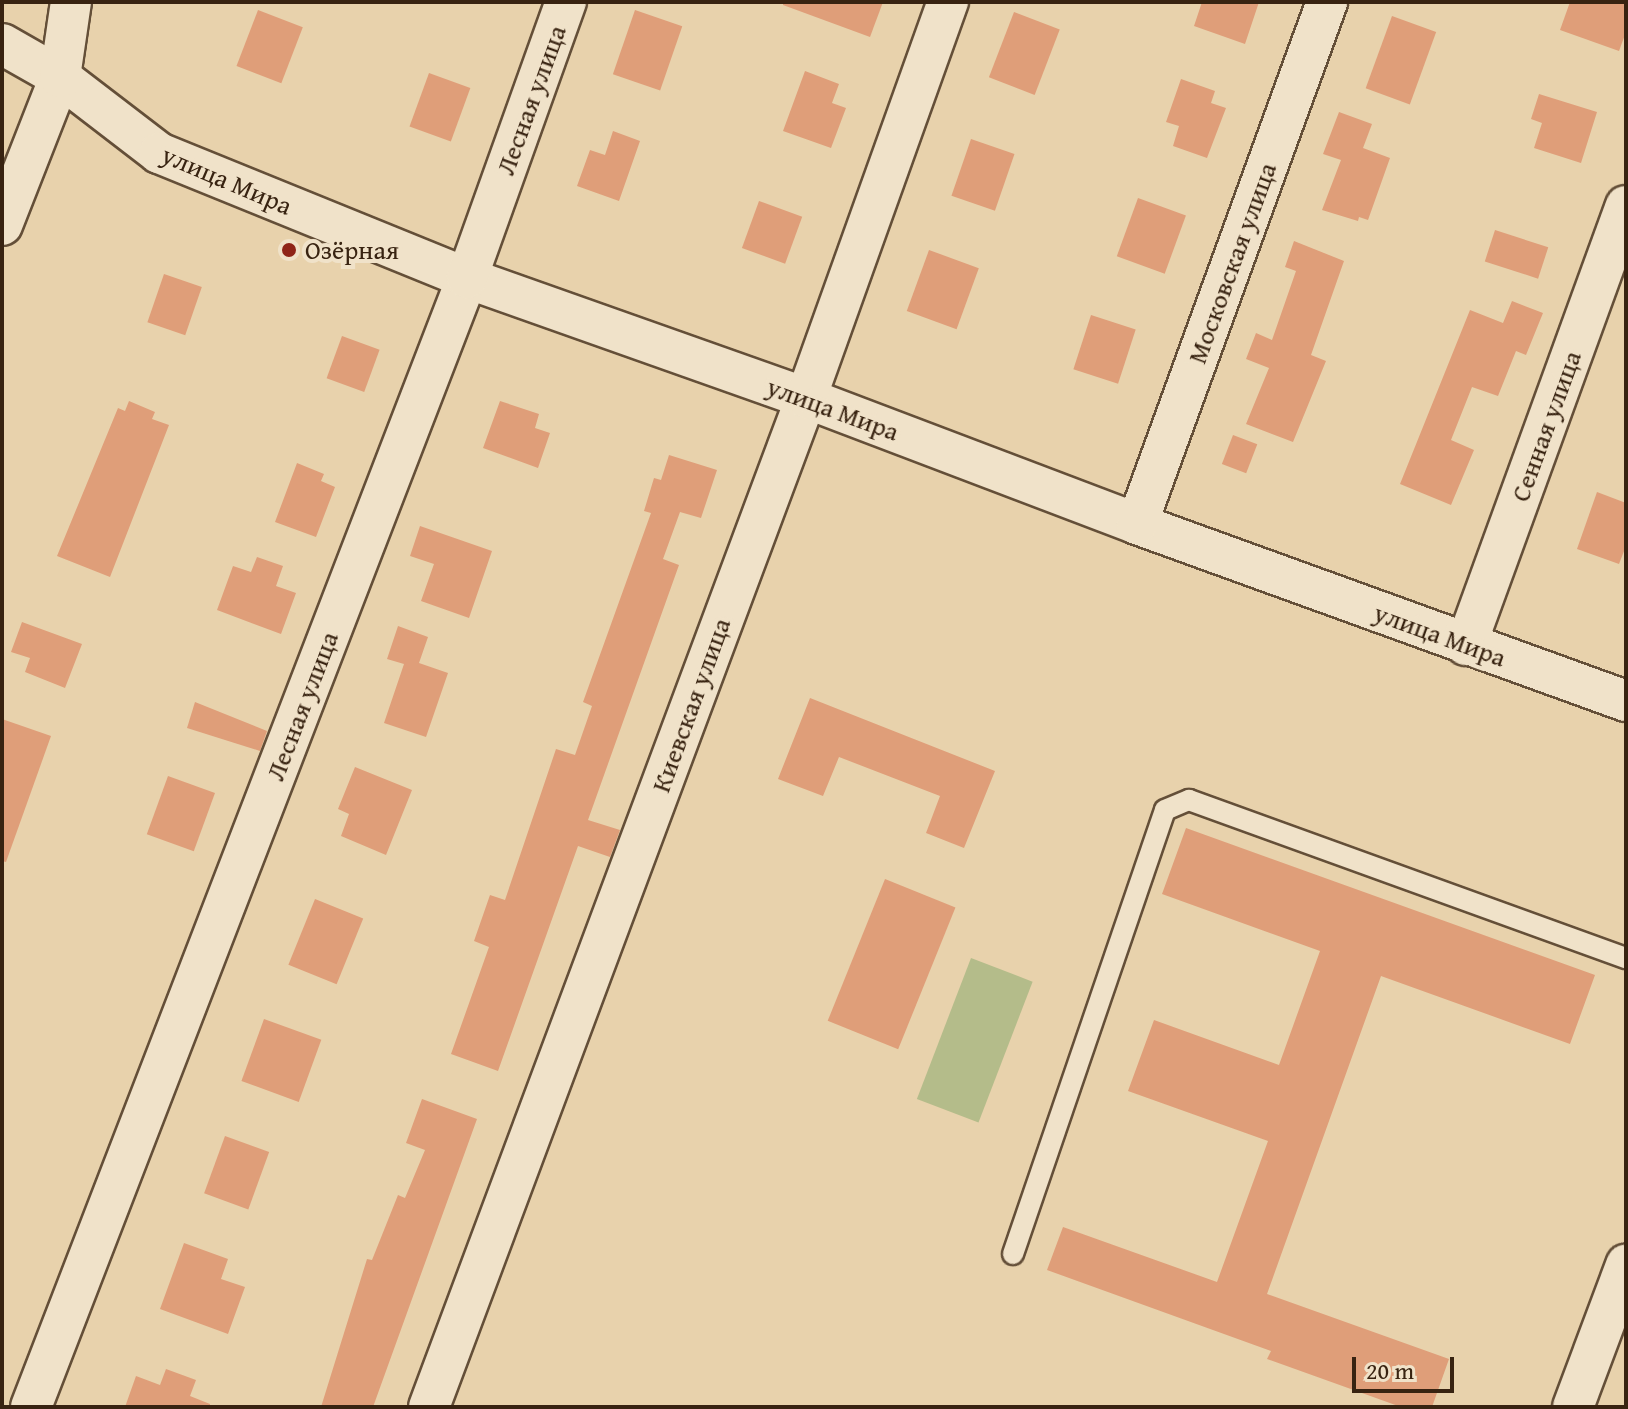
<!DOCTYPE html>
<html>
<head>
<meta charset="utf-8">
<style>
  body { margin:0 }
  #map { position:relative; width:1628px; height:1409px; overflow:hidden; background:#e8d2ac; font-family:"Gentium Book Plus",serif }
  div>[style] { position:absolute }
  .green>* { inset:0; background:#b4bc8a; transform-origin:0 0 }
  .building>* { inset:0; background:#df9e79; transform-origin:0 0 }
  .roads { filter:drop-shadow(2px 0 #644f38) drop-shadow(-2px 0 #644f38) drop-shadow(0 2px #644f38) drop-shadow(0 -2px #644f38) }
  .service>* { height:20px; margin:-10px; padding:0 10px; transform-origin:10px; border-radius:10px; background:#f0e2c9 }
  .minor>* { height:40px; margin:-20px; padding:0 20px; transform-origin:20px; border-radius:20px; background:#f0e2c9 }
  .dots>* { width:22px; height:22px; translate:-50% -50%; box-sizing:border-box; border:4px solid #f0e2c9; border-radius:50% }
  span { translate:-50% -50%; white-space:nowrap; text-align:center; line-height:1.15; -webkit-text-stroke:8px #f0e2c9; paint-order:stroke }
  .street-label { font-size:26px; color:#382311 }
  .poi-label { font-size:26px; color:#382311 }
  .left { translate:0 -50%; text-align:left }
  .frame { position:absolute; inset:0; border:4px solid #382311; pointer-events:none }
  .scale { position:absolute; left:1352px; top:1357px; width:102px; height:36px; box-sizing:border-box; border:4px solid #382311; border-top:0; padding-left:10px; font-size:24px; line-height:28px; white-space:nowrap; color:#382311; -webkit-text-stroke:6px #f0e2c9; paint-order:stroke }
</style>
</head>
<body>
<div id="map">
  <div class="green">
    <div style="left:971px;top:958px;width:66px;height:151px;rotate:21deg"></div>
  </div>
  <div class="building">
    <div style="clip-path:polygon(783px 2px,883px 2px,870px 37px,783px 5px)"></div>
    <div style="clip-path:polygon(1202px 2px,1259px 2px,1245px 44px,1194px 26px)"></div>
    <div style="clip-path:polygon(1570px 2px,1626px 2px,1626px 32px,1619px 51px,1560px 30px)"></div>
    <div style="left:258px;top:10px;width:48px;height:60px;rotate:21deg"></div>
    <div style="left:635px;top:10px;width:50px;height:68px;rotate:19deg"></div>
    <div style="left:1014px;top:12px;width:49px;height:70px;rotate:21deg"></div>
    <div style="left:1392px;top:16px;width:47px;height:77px;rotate:20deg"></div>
    <div style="clip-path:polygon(805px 71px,839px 84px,832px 103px,846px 108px,831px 148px,783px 131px)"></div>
    <div style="left:429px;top:73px;width:44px;height:57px;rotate:20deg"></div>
    <div style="clip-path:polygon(1181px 79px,1215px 91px,1211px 103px,1226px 108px,1207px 158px,1173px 146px,1179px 126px,1166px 122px)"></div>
    <div style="clip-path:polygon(1539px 94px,1597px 112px,1581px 163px,1534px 148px,1542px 123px,1531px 119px)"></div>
    <div style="clip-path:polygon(1339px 112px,1372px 124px,1363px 148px,1390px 158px,1368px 220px,1359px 217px,1358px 221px,1322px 210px,1341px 160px,1323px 154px)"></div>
    <div style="clip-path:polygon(613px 131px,640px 141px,619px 201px,577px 186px,590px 150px,605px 155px)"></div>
    <div style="left:971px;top:139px;width:46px;height:60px;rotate:19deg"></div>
    <div style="left:1138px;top:198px;width:51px;height:62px;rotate:20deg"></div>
    <div style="left:759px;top:201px;width:46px;height:50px;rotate:20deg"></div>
    <div style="left:1495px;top:230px;width:56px;height:33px;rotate:18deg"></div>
    <div style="clip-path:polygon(1294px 241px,1344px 261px,1311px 355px,1326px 361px,1293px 442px,1246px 424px,1269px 368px,1246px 359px,1256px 333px,1272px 340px,1296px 271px,1285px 267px)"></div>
    <div style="left:929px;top:250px;width:53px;height:65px;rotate:20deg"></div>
    <div style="left:164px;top:274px;width:40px;height:51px;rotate:19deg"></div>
    <div style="clip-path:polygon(1512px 301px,1543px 313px,1526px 355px,1516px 351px,1498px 396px,1472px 387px,1451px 440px,1474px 450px,1451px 505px,1400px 484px,1470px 310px,1503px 323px)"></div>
    <div style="left:1091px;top:315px;width:47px;height:57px;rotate:18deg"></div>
    <div style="left:342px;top:336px;width:40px;height:45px;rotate:20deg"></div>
    <div style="clip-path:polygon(129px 401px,155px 412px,152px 419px,169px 425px,110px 577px,57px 556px,118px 408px,125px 411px)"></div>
    <div style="clip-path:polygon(500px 401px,539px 414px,535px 428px,550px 433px,538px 468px,483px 448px)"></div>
    <div style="left:1233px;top:435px;width:26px;height:31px;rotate:21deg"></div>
    <div style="clip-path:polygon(669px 455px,717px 470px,701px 518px,680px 512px,663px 559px,679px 565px,588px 820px,620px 830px,610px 857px,578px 846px,498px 1071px,451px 1054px,489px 947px,474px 941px,490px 895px,505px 900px,556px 749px,575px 755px,592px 706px,583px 702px,651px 513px,644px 511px,654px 478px,661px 480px)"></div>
    <div style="clip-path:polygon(297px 463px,324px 474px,321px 481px,335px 487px,316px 537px,275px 522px)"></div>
    <div style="clip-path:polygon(1597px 492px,1626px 503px,1626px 546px,1619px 564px,1577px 549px)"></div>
    <div style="clip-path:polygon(420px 526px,492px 551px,469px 618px,421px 601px,434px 564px,410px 556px)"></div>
    <div style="clip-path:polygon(257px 557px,283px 566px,276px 586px,296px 593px,281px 634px,217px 610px,233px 566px,251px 572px)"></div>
    <div style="clip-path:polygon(22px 622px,82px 644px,65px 688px,25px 672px,30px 658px,11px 652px)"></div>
    <div style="clip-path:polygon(398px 626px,428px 637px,419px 663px,448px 673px,426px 737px,384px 723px,404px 664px,387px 659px)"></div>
    <div style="clip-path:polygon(810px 698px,995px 771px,964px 848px,926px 833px,940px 796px,839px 757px,823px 796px,778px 779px)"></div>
    <div style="clip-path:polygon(195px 702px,267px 731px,260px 751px,187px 728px)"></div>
    <div style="clip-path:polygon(2px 719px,51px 736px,6px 862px,2px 861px)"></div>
    <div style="clip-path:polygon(355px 767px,412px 790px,386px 855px,341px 836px,349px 814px,338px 809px)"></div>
    <div style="left:168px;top:776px;width:50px;height:62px;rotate:20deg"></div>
    <div style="clip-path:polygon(1186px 828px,1595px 975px,1570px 1044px,1381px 976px,1267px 1294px,1449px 1359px,1432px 1407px,1401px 1407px,1267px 1359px,1271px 1351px,1047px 1270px,1063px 1227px,1217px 1282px,1268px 1141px,1128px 1091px,1154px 1020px,1279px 1065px,1320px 951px,1162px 894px)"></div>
    <div style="left:885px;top:879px;width:76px;height:153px;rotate:22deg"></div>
    <div style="left:315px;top:899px;width:52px;height:71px;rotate:22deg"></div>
    <div style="left:264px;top:1019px;width:61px;height:66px;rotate:20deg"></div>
    <div style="clip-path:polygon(422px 1099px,477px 1119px,373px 1407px,321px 1407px,367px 1259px,372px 1260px,398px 1195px,405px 1198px,425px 1150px,406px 1143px)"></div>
    <div style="left:225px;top:1136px;width:47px;height:61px;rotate:20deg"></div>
    <div style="clip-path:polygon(184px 1243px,228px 1259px,221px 1279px,245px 1287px,228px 1334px,160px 1309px)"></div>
    <div style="clip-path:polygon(166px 1369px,196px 1380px,190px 1396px,210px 1404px,210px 1407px,125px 1407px,136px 1376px,160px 1385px)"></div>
  </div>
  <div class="roads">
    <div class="service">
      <div style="left:1013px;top:1254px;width:469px;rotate:-71.1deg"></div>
      <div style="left:1165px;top:810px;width:26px;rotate:-23deg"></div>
      <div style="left:1189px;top:800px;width:465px;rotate:19.9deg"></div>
    </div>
    <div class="minor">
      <div style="left:2px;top:44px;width:67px;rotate:29.6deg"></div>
      <div style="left:60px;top:77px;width:125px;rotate:37.5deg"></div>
      <div style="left:159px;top:153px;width:332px;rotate:22.1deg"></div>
      <div style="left:467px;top:278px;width:360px;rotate:19.5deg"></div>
      <div style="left:806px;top:398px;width:354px;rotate:20.8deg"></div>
      <div style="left:1137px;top:524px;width:520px;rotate:19.9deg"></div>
      <div style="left:2px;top:225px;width:159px;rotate:-68.6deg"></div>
      <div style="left:60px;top:77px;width:76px;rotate:-81.7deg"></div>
      <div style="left:1137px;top:524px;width:556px;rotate:-70deg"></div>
      <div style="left:1466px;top:645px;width:467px;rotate:-70deg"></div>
      <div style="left:31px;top:1407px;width:1210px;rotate:-68.88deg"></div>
      <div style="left:467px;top:278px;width:293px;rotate:-70.3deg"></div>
      <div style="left:429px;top:1407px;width:1077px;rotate:-69.51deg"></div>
      <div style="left:806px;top:398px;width:421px;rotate:-70.3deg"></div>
      <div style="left:1573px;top:1407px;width:152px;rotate:-69.5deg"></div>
    </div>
  </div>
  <div class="dots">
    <div style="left:289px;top:250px;background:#8f2418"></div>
  </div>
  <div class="street-label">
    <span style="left:531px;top:100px;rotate:-70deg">Лесная улица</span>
    <span style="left:227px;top:180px;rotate:23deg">улица Мира</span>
    <span style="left:1232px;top:263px;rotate:-70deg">Московская улица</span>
    <span style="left:833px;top:409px;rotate:20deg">улица Мира</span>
    <span style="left:1546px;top:426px;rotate:-70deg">Сенная улица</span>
    <span style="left:1440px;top:635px;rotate:20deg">улица Мира</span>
    <span style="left:691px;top:705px;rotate:-70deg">Киевская улица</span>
    <span style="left:302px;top:706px;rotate:-69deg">Лесная улица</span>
  </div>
  <div class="poi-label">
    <span class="left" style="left:305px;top:250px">Озёрная</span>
  </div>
  <div class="frame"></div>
  <div class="scale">20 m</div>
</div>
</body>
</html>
